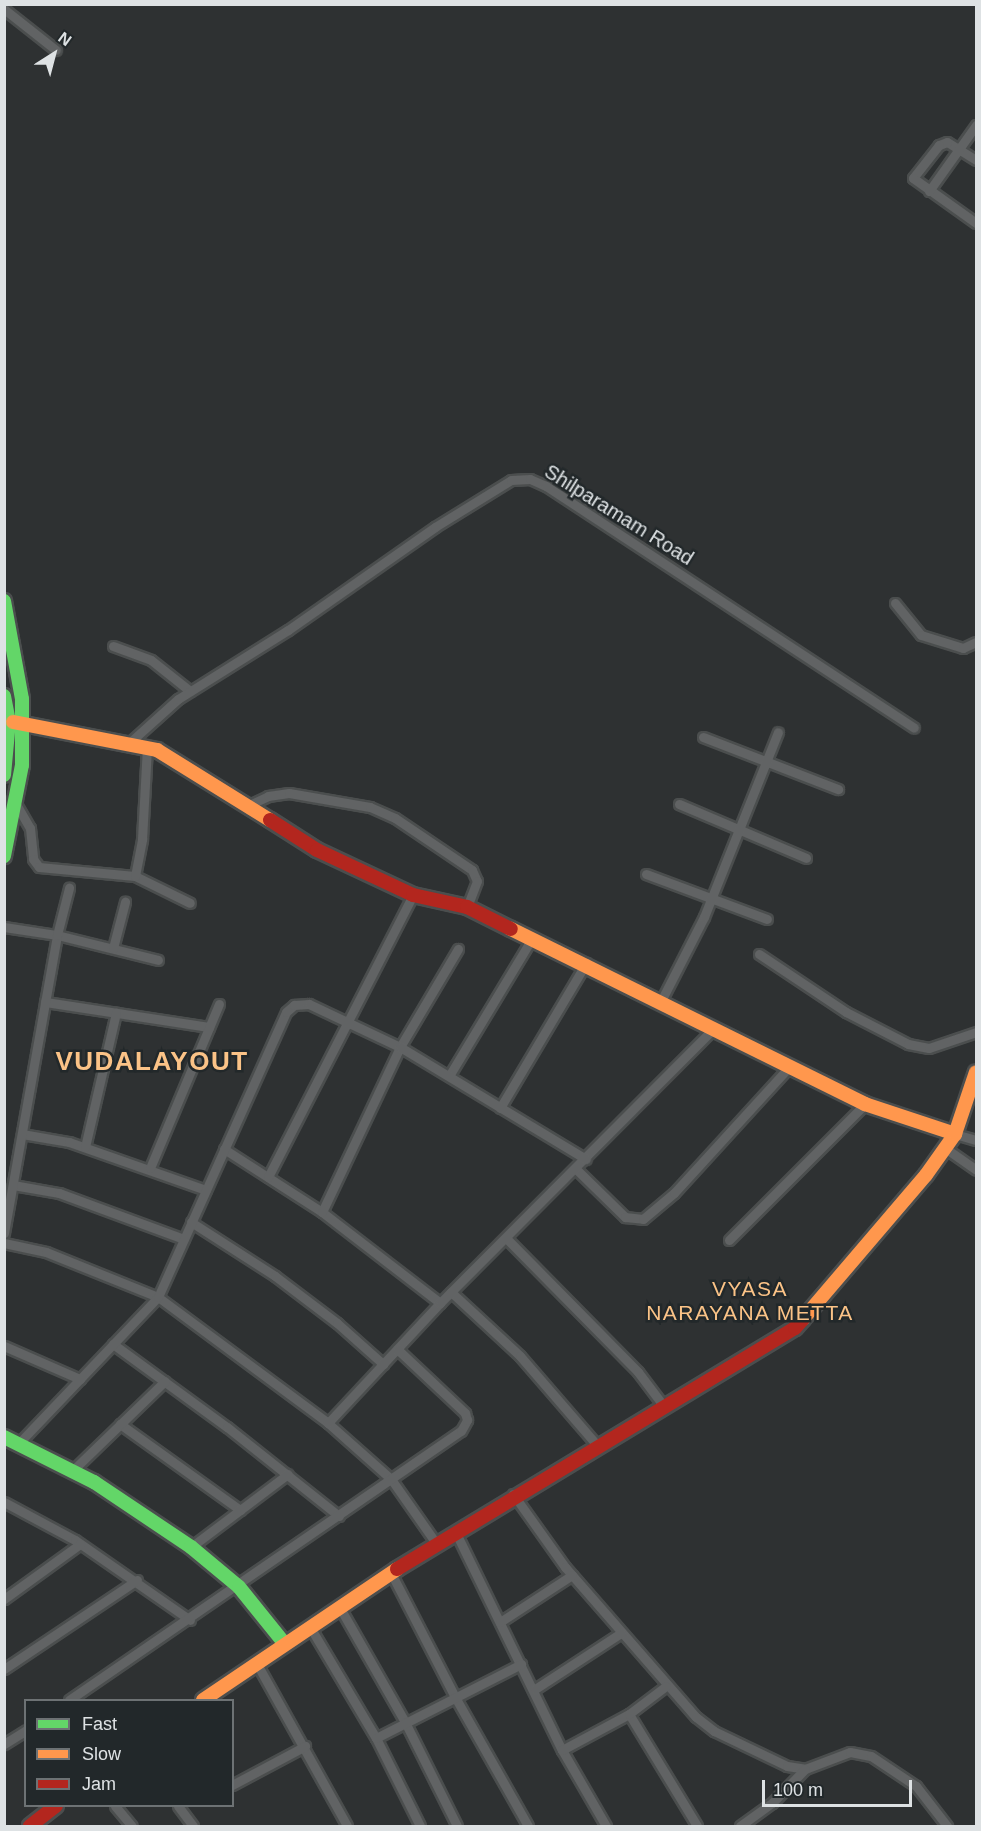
<!DOCTYPE html>
<html>
<head>
<meta charset="utf-8">
<style>
  body { margin:0 }
  #map { position:relative; width:981px; height:1831px; overflow:hidden; background:#2e3132; font-family:Arial,sans-serif }
  div>[style] { position:absolute }
  .roads { filter:drop-shadow(2px 0 #4b4e4e) drop-shadow(-2px 0 #4b4e4e) drop-shadow(0 2px #4b4e4e) drop-shadow(0 -2px #4b4e4e) }
  .street>* { height:9px; margin:-4.5px; padding:0 4.5px; transform-origin:4.5px; border-radius:4.5px; background:#616364 }
  .fast>* { height:14px; margin:-7px; padding:0 7px; transform-origin:7px; border-radius:7px; background:#63d668 }
  .slow>* { height:14px; margin:-7px; padding:0 7px; transform-origin:7px; border-radius:7px; background:#ff974d }
  .jam>* { height:14px; margin:-7px; padding:0 7px; transform-origin:7px; border-radius:7px; background:#b3261e }
  span { translate:-50% -50%; white-space:nowrap; text-align:center; line-height:1.15; -webkit-text-stroke:5px #22282a; paint-order:stroke }
  .street-label { font-size:20px; color:#dee2e4 }
  .neighbourhood-label { font-size:21px; color:#fbc387; letter-spacing:1.5px }
  .district-label { font-size:26px; color:#fbc387; font-weight:700; letter-spacing:1.5px }
  .frame { position:absolute; inset:0; border:6px solid #dee2e4; pointer-events:none }
  .legend { position:absolute; left:24px; top:1699px; width:210px; height:108px; box-sizing:border-box; background:#22282a; border:2px solid #6d7274; margin:0; padding:8px 10px; list-style:none; font-size:18px; color:#dee2e4 }
  .legend li { display:flex; align-items:center; gap:12px; height:30px }
  .legend b { width:30px; border:2px solid #6d7274 }
  .north { position:absolute; left:24px; top:24px; width:60px; height:60px; -webkit-text-stroke:4px #22282a; paint-order:stroke; rotate:36deg; font-size:16px; font-weight:700; line-height:24px; text-align:center; color:#dee2e4 }
  .north::after { content:''; display:block; margin:auto; width:21px; height:27px; background:#dee2e4; clip-path:polygon(50% 0,100% 100%,50% 72%,0 100%) }
  .scale { position:absolute; left:762px; top:1780px; width:150px; height:27px; box-sizing:border-box; border:3px solid #dee2e4; border-top:0; padding-left:8px; font-size:18px; line-height:21px; white-space:nowrap; color:#dee2e4; -webkit-text-stroke:4px #22282a; paint-order:stroke }
</style>
</head>
<body>
<div id="map">
  <div class="roads">
    <div class="street">
      <div style="left:4px;top:9px;width:66px;rotate:38.3deg"></div>
      <div style="left:976px;top:160px;width:34px;rotate:-148deg"></div>
      <div style="left:947px;top:142px;width:9px;rotate:159deg"></div>
      <div style="left:939px;top:145px;width:42px;rotate:128.2deg"></div>
      <div style="left:913px;top:178px;width:77px;rotate:35.5deg"></div>
      <div style="left:929px;top:191px;width:81px;rotate:-54.5deg"></div>
      <div style="left:895px;top:603px;width:41px;rotate:50.9deg"></div>
      <div style="left:921px;top:635px;width:44px;rotate:17.2deg"></div>
      <div style="left:963px;top:648px;width:14px;rotate:-25deg"></div>
      <div style="left:113px;top:646px;width:40px;rotate:20.2deg"></div>
      <div style="left:151px;top:660px;width:50px;rotate:38.5deg"></div>
      <div style="left:703px;top:737px;width:145px;rotate:21.1deg"></div>
      <div style="left:128px;top:744px;width:67px;rotate:-42deg"></div>
      <div style="left:178px;top:699px;width:130px;rotate:-32.1deg"></div>
      <div style="left:288px;top:630px;width:179px;rotate:-35deg"></div>
      <div style="left:435px;top:527px;width:89px;rotate:-31.7deg"></div>
      <div style="left:511px;top:480px;width:19px;rotate:-3deg"></div>
      <div style="left:530px;top:479px;width:17px;rotate:24deg"></div>
      <div style="left:546px;top:486px;width:440px;rotate:33.3deg"></div>
      <div style="left:16px;top:804px;width:28px;rotate:60deg"></div>
      <div style="left:30px;top:828px;width:31px;rotate:84deg"></div>
      <div style="left:33px;top:859px;width:10px;rotate:53deg"></div>
      <div style="left:39px;top:867px;width:96px;rotate:5.4deg"></div>
      <div style="left:135px;top:876px;width:61px;rotate:26.1deg"></div>
      <div style="left:679px;top:804px;width:138px;rotate:23deg"></div>
      <div style="left:247px;top:806px;width:23px;rotate:-25deg"></div>
      <div style="left:268px;top:796px;width:21px;rotate:-8deg"></div>
      <div style="left:289px;top:793px;width:82px;rotate:9.8deg"></div>
      <div style="left:370px;top:807px;width:27px;rotate:24deg"></div>
      <div style="left:395px;top:818px;width:93px;rotate:34deg"></div>
      <div style="left:472px;top:870px;width:12px;rotate:66deg"></div>
      <div style="left:477px;top:881px;width:28px;rotate:111deg"></div>
      <div style="left:646px;top:874px;width:129px;rotate:20.4deg"></div>
      <div style="left:135px;top:876px;width:38px;rotate:-79deg"></div>
      <div style="left:142px;top:839px;width:91px;rotate:-86.9deg"></div>
      <div style="left:4px;top:927px;width:54px;rotate:8.6deg"></div>
      <div style="left:57px;top:935px;width:104px;rotate:13.9deg"></div>
      <div style="left:113px;top:948px;width:48px;rotate:-75.4deg"></div>
      <div style="left:759px;top:954px;width:105px;rotate:33.7deg"></div>
      <div style="left:846px;top:1012px;width:70px;rotate:27.3deg"></div>
      <div style="left:908px;top:1044px;width:21px;rotate:11deg"></div>
      <div style="left:929px;top:1048px;width:50px;rotate:-18.8deg"></div>
      <div style="left:661px;top:1001px;width:94px;rotate:-62.9deg"></div>
      <div style="left:704px;top:917px;width:199px;rotate:-68.2deg"></div>
      <div style="left:45px;top:1002px;width:166px;rotate:8.7deg"></div>
      <div style="left:449px;top:1076px;width:162px;rotate:-58.9deg"></div>
      <div style="left:500px;top:1108px;width:169px;rotate:-59.3deg"></div>
      <div style="left:22px;top:1134px;width:48px;rotate:9.7deg"></div>
      <div style="left:69px;top:1142px;width:145px;rotate:19.3deg"></div>
      <div style="left:955px;top:1134px;width:22px;rotate:16deg"></div>
      <div style="left:85px;top:1147px;width:138px;rotate:-77deg"></div>
      <div style="left:945px;top:1148px;width:38px;rotate:35deg"></div>
      <div style="left:224px;top:1149px;width:117px;rotate:32.7deg"></div>
      <div style="left:322px;top:1212px;width:149px;rotate:37.6deg"></div>
      <div style="left:150px;top:1168px;width:178px;rotate:-67.2deg"></div>
      <div style="left:576px;top:1169px;width:69px;rotate:44.4deg"></div>
      <div style="left:625px;top:1217px;width:18px;rotate:6deg"></div>
      <div style="left:643px;top:1219px;width:40px;rotate:-40deg"></div>
      <div style="left:674px;top:1193px;width:172px;rotate:-47.6deg"></div>
      <div style="left:268px;top:1177px;width:317px;rotate:-62.8deg"></div>
      <div style="left:13px;top:1185px;width:47px;rotate:9.9deg"></div>
      <div style="left:59px;top:1193px;width:133px;rotate:20.2deg"></div>
      <div style="left:322px;top:1212px;width:183px;rotate:-64.7deg"></div>
      <div style="left:400px;top:1047px;width:114px;rotate:-59.4deg"></div>
      <div style="left:191px;top:1222px;width:100px;rotate:32.7deg"></div>
      <div style="left:275px;top:1276px;width:78px;rotate:37.2deg"></div>
      <div style="left:337px;top:1323px;width:62px;rotate:41.7deg"></div>
      <div style="left:4px;top:1233px;width:303px;rotate:-79.9deg"></div>
      <div style="left:57px;top:935px;width:49px;rotate:-75.7deg"></div>
      <div style="left:506px;top:1238px;width:188px;rotate:45.4deg"></div>
      <div style="left:638px;top:1372px;width:41px;rotate:52.9deg"></div>
      <div style="left:729px;top:1240px;width:192px;rotate:-45deg"></div>
      <div style="left:4px;top:1243px;width:43px;rotate:12.1deg"></div>
      <div style="left:46px;top:1252px;width:121px;rotate:21.9deg"></div>
      <div style="left:158px;top:1297px;width:212px;rotate:36.5deg"></div>
      <div style="left:328px;top:1423px;width:84px;rotate:41.6deg"></div>
      <div style="left:391px;top:1479px;width:78px;rotate:54.9deg"></div>
      <div style="left:451px;top:1292px;width:94px;rotate:42.8deg"></div>
      <div style="left:520px;top:1356px;width:116px;rotate:49.2deg"></div>
      <div style="left:113px;top:1344px;width:141px;rotate:36.1deg"></div>
      <div style="left:227px;top:1427px;width:143px;rotate:38.5deg"></div>
      <div style="left:4px;top:1346px;width:83px;rotate:23.5deg"></div>
      <div style="left:328px;top:1423px;width:164px;rotate:-47deg"></div>
      <div style="left:440px;top:1303px;width:388px;rotate:-45.1deg"></div>
      <div style="left:120px;top:1424px;width:148px;rotate:35.6deg"></div>
      <div style="left:18px;top:1444px;width:203px;rotate:-46.4deg"></div>
      <div style="left:158px;top:1297px;width:312px;rotate:-65.8deg"></div>
      <div style="left:286px;top:1012px;width:11px;rotate:-41deg"></div>
      <div style="left:294px;top:1005px;width:15px;rotate:-4deg"></div>
      <div style="left:309px;top:1004px;width:101px;rotate:25.3deg"></div>
      <div style="left:400px;top:1047px;width:217px;rotate:31.1deg"></div>
      <div style="left:72px;top:1471px;width:129px;rotate:-44.1deg"></div>
      <div style="left:513px;top:1494px;width:90px;rotate:54.5deg"></div>
      <div style="left:565px;top:1567px;width:199px;rotate:48.9deg"></div>
      <div style="left:696px;top:1717px;width:23px;rotate:38deg"></div>
      <div style="left:714px;top:1731px;width:81px;rotate:25.6deg"></div>
      <div style="left:787px;top:1766px;width:18px;rotate:9deg"></div>
      <div style="left:805px;top:1769px;width:48px;rotate:-20.7deg"></div>
      <div style="left:850px;top:1752px;width:21px;rotate:11deg"></div>
      <div style="left:871px;top:1756px;width:54px;rotate:33.7deg"></div>
      <div style="left:916px;top:1786px;width:51px;rotate:52.2deg"></div>
      <div style="left:4px;top:1502px;width:81px;rotate:28.2deg"></div>
      <div style="left:75px;top:1540px;width:140px;rotate:34.8deg"></div>
      <div style="left:455px;top:1531px;width:244px;rotate:64deg"></div>
      <div style="left:562px;top:1750px;width:88px;rotate:59.9deg"></div>
      <div style="left:191px;top:1547px;width:121px;rotate:-37deg"></div>
      <div style="left:391px;top:1573px;width:140px;rotate:62.7deg"></div>
      <div style="left:455px;top:1697px;width:148px;rotate:60.5deg"></div>
      <div style="left:4px;top:1599px;width:94px;rotate:-35.9deg"></div>
      <div style="left:340px;top:1608px;width:131px;rotate:60.3deg"></div>
      <div style="left:405px;top:1722px;width:116px;rotate:63.4deg"></div>
      <div style="left:500px;top:1622px;width:86px;rotate:-33.1deg"></div>
      <div style="left:310px;top:1627px;width:129px;rotate:59.3deg"></div>
      <div style="left:376px;top:1738px;width:98px;rotate:63.4deg"></div>
      <div style="left:257px;top:1664px;width:185px;rotate:60.9deg"></div>
      <div style="left:4px;top:1669px;width:160px;rotate:-33.8deg"></div>
      <div style="left:535px;top:1689px;width:103px;rotate:-33.1deg"></div>
      <div style="left:69px;top:1700px;width:475px;rotate:-34.5deg"></div>
      <div style="left:461px;top:1431px;width:13px;rotate:-61deg"></div>
      <div style="left:467px;top:1420px;width:7px;rotate:-106deg"></div>
      <div style="left:465px;top:1413px;width:93px;rotate:-136.7deg"></div>
      <div style="left:629px;top:1714px;width:131px;rotate:58.7deg"></div>
      <div style="left:376px;top:1738px;width:163px;rotate:-27deg"></div>
      <div style="left:4px;top:1744px;width:26px;rotate:-32deg"></div>
      <div style="left:562px;top:1750px;width:76px;rotate:-28.2deg"></div>
      <div style="left:629px;top:1714px;width:46px;rotate:-37.1deg"></div>
      <div style="left:232px;top:1785px;width:83px;rotate:-28.1deg"></div>
      <div style="left:115px;top:1806px;width:26px;rotate:50deg"></div>
      <div style="left:178px;top:1806px;width:25px;rotate:53deg"></div>
      <div style="left:740px;top:1826px;width:39px;rotate:-36deg"></div>
      <div style="left:772px;top:1803px;width:47px;rotate:-45.9deg"></div>
    </div>
    <div class="fast">
      <div style="left:4px;top:601px;width:100px;rotate:79.6deg"></div>
      <div style="left:22px;top:699px;width:66px;rotate:90deg"></div>
      <div style="left:22px;top:765px;width:93px;rotate:101.2deg"></div>
      <div style="left:4px;top:696px;width:25px;rotate:79deg"></div>
      <div style="left:9px;top:721px;width:54px;rotate:95.3deg"></div>
      <div style="left:4px;top:1437px;width:101px;rotate:26.6deg"></div>
      <div style="left:94px;top:1482px;width:117px;rotate:33.8deg"></div>
      <div style="left:191px;top:1547px;width:62px;rotate:39.8deg"></div>
      <div style="left:239px;top:1587px;width:73px;rotate:51.1deg"></div>
    </div>
    <div class="slow">
      <div style="left:13px;top:722px;width:147px;rotate:11deg"></div>
      <div style="left:157px;top:750px;width:133px;rotate:31.8deg"></div>
      <div style="left:511px;top:929px;width:395px;rotate:26.3deg"></div>
      <div style="left:865px;top:1104px;width:95px;rotate:18.4deg"></div>
      <div style="left:803px;top:1319px;width:189px;rotate:-49.5deg"></div>
      <div style="left:926px;top:1175px;width:50px;rotate:-54.7deg"></div>
      <div style="left:955px;top:1134px;width:65px;rotate:-71.3deg"></div>
      <div style="left:203px;top:1700px;width:234px;rotate:-34deg"></div>
    </div>
    <div class="jam">
      <div style="left:270px;top:820px;width:56px;rotate:32.6deg"></div>
      <div style="left:317px;top:850px;width:106px;rotate:25.1deg"></div>
      <div style="left:413px;top:895px;width:55px;rotate:12.5deg"></div>
      <div style="left:467px;top:907px;width:49px;rotate:26.6deg"></div>
      <div style="left:397px;top:1569px;width:465px;rotate:-31.2deg"></div>
      <div style="left:795px;top:1328px;width:12px;rotate:-48deg"></div>
      <div style="left:30px;top:1826px;width:33px;rotate:-38deg"></div>
    </div>
  </div>
  <div class="street-label">
    <span style="left:619px;top:515px;rotate:32deg">Shilparamam Road</span>
  </div>
  <div class="neighbourhood-label">
    <span style="left:750px;top:1301px">VYASA<br>NARAYANA METTA</span>
  </div>
  <div class="district-label">
    <span style="left:152px;top:1062px">VUDALAYOUT</span>
  </div>
  <div class="frame"></div>
  <ul class="legend">
  <li><b style="height:8px;background:#63d668"></b>Fast</li>
  <li><b style="height:8px;background:#ff974d"></b>Slow</li>
  <li><b style="height:8px;background:#b3261e"></b>Jam</li>
  </ul>
  <div class="north">N</div>
  <div class="scale">100 m</div>
</div>
</body>
</html>
